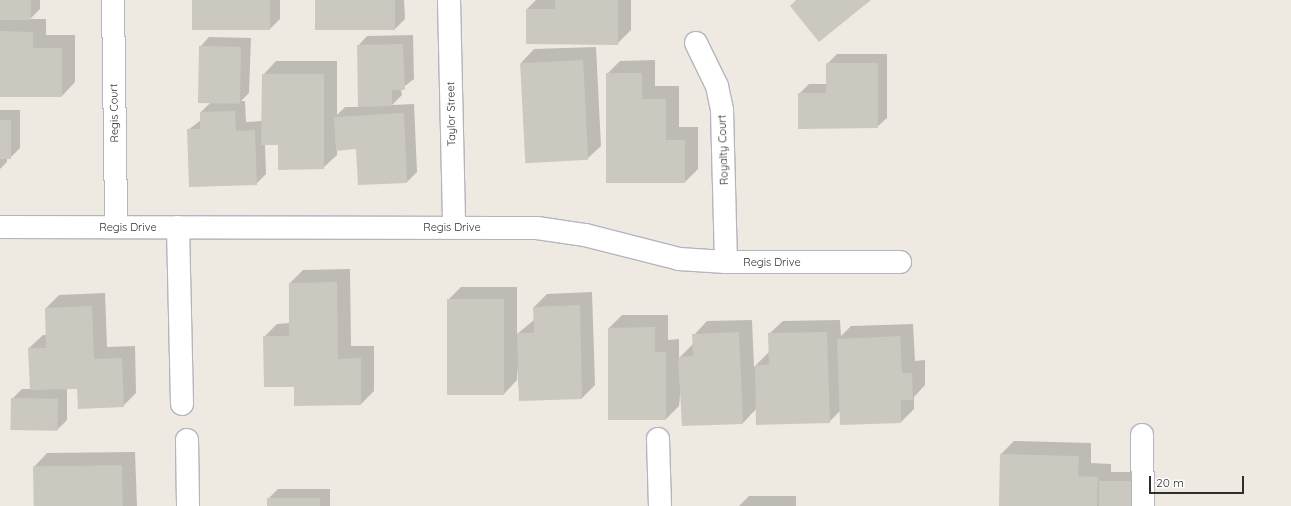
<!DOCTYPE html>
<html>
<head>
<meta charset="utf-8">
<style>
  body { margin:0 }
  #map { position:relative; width:1291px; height:506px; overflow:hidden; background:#eeeae1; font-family:Quicksand,sans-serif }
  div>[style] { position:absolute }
  .shadow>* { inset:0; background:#0003 }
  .building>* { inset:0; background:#cac8bf; transform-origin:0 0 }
  .roads { filter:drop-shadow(1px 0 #b5b5c0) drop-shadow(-1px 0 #b5b5c0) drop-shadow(0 1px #b5b5c0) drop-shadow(0 -1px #b5b5c0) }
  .street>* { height:22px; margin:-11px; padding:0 11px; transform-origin:11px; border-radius:11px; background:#fff }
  span { translate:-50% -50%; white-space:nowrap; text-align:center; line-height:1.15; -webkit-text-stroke:3px #fff; paint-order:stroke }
  .street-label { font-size:11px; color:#2e2e2e }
  .scale { position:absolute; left:1149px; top:476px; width:95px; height:18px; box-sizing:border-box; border:2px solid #2e2e2e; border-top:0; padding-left:5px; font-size:12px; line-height:14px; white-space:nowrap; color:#2e2e2e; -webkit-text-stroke:3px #fff; paint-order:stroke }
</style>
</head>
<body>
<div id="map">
  <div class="shadow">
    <div style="clip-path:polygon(0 0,40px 0,40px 9px,30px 19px,46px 19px,46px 35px,75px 35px,75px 82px,62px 96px,0 96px)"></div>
    <div style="clip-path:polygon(193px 0,280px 0,280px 19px,270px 29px,193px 29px)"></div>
    <div style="clip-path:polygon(316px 0,404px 0,405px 19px,395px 29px)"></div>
    <div style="clip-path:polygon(536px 0,631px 0,631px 30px,617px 44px,527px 9px)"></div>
    <div style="clip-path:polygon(413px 35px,414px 79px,401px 89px,402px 95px,392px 105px,414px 104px,417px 172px,407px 182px,359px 184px,357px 148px,337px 150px,337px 155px,323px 168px,279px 144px,265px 144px,266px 174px,256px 184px,188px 130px,201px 120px,201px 112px,211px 102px,200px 47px,209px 37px,251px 38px,249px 93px,241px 101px,245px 101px,246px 122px,262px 121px,263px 75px,276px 61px,337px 61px,337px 115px,345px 107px,359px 107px,358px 46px,367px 36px)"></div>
    <div style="clip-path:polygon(596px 47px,601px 146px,587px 159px,521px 63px,534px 49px)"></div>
    <div style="clip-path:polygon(837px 54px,887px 54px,887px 118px,877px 127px,799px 94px,809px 84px,827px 84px,827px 64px)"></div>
    <div style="clip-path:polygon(655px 60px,655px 86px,679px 86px,679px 127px,698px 127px,698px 169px,685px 182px,607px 74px,620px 61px)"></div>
    <div style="clip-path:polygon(0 110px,20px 110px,20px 148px,11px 157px,7px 157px,7px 162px,0 169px)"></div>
    <div style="clip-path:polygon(350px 269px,351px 346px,374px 346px,374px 391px,361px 404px,295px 386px,264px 337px,277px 324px,290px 323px,290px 283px,303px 270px)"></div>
    <div style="clip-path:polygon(461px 287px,517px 287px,517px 334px,534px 320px,534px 307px,547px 294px,592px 292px,595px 385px,582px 398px,520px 400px,517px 367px,517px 380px,504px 394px,449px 394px,448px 300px)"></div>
    <div style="clip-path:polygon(105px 293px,107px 347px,135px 346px,136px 393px,123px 406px,78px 388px,67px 388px,67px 420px,57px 430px,12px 399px,22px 389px,31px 389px,29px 348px,43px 335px,46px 335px,46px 308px,59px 295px)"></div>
    <div style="clip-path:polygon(622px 315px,668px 315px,668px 340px,679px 339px,679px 358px,693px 344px,694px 335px,707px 321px,752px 320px,754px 367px,769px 352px,769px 334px,783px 321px,840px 320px,841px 336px,851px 326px,913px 324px,915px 361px,925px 360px,925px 385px,914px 397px,914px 409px,901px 422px,841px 410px,829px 422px,757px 408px,743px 423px,681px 385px,679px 406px,666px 419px,609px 328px)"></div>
    <div style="clip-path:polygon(1014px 441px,1091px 443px,1091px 463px,1111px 464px,1111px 472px,1146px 472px,1100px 506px,1017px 506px,1001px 454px)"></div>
    <div style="clip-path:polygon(135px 452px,137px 506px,35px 506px,34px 467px,47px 453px)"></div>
    <div style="clip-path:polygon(278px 489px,330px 489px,330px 506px,268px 506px,268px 499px)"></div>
    <div style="clip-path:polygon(749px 496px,796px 496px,796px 506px,739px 506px)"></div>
  </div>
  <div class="building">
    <div style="left:0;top:0;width:31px;height:20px"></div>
    <div style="left:192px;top:0;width:78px;height:30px"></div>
    <div style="left:315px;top:0;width:80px;height:30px"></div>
    <div style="clip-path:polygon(555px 0,618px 0,618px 45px,526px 44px,526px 9px,555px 9px)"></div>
    <div style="clip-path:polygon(796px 0,871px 0,819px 42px,790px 6px)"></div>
    <div style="clip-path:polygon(0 31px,33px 32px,33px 48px,62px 48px,62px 97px,0 97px)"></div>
    <div style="clip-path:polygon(403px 44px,405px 90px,392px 90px,392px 106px,358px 107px,357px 45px)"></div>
    <div style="left:199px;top:46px;width:42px;height:57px;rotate:1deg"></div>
    <div style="left:583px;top:60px;width:100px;height:63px;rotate:87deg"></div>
    <div style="clip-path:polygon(826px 63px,878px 63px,878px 128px,798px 129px,798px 93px,826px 93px)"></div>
    <div style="clip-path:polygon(606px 73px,642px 73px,642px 99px,666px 99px,666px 140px,685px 140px,685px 183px,606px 183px)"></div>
    <div style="clip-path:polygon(262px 74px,324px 74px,324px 169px,278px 170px,278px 145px,261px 145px)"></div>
    <div style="clip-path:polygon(235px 111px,236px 131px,255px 130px,257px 185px,189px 187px,187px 129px,200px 129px,200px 112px)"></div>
    <div style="clip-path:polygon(404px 113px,407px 183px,358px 185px,356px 149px,336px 151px,334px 117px)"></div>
    <div style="left:0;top:120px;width:11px;height:39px"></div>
    <div style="clip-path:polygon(337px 282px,338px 359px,361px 358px,361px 405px,294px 406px,294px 387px,264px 387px,263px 336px,289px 336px,289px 283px)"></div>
    <div style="left:447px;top:299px;width:57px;height:96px"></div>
    <div style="clip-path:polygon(580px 305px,582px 399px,519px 401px,517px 333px,534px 333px,533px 307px)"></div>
    <div style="clip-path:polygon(92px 306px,94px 359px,122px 358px,124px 407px,78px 409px,77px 389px,30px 390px,28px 348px,46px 348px,45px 308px)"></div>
    <div style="clip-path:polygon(655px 327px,655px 352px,666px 352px,666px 420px,608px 420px,608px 328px)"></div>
    <div style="clip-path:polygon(739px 332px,743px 424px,682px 426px,678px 357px,693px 356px,692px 334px)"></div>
    <div style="clip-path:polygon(827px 332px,830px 423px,756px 425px,755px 365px,769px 365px,768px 333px)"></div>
    <div style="clip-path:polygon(900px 336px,902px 373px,912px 373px,913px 400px,901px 400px,901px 423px,840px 425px,837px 339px)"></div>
    <div style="left:11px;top:398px;width:47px;height:32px;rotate:1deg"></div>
    <div style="clip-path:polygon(1000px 454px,1079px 456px,1078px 476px,1098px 477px,1097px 506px,999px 506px)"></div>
    <div style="left:122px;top:465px;width:41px;height:89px;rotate:89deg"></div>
    <div style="left:1137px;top:481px;width:25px;height:38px;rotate:90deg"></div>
    <div style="left:267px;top:498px;width:53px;height:8px"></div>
  </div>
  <div class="roads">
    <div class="street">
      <div style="left:113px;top:0;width:227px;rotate:89.2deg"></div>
      <div style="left:449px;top:0;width:227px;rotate:88.7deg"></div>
      <div style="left:696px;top:43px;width:48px;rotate:64deg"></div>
      <div style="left:717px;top:86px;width:25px;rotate:78deg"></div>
      <div style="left:722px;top:110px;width:152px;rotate:88.5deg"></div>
      <div style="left:0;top:227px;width:537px;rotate:0.11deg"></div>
      <div style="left:537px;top:228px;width:49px;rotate:8.3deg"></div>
      <div style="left:585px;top:235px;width:97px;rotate:14.3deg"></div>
      <div style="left:679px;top:259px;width:47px;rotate:3.7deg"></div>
      <div style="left:726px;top:262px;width:174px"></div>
      <div style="left:178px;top:227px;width:177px;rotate:88.7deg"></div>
      <div style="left:1142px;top:435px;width:71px;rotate:89.2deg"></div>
      <div style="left:658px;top:439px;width:67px;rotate:88.3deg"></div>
      <div style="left:187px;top:440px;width:66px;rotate:89.1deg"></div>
    </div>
  </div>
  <div class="street-label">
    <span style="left:114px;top:113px;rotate:-91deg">Regis Court</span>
    <span style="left:451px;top:114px;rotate:-91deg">Taylor Street</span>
    <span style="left:723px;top:150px;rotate:-92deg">Royalty Court</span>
    <span style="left:128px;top:227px">Regis Drive</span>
    <span style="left:452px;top:227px">Regis Drive</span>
    <span style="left:772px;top:262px">Regis Drive</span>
  </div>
  <div class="scale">20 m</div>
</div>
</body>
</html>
